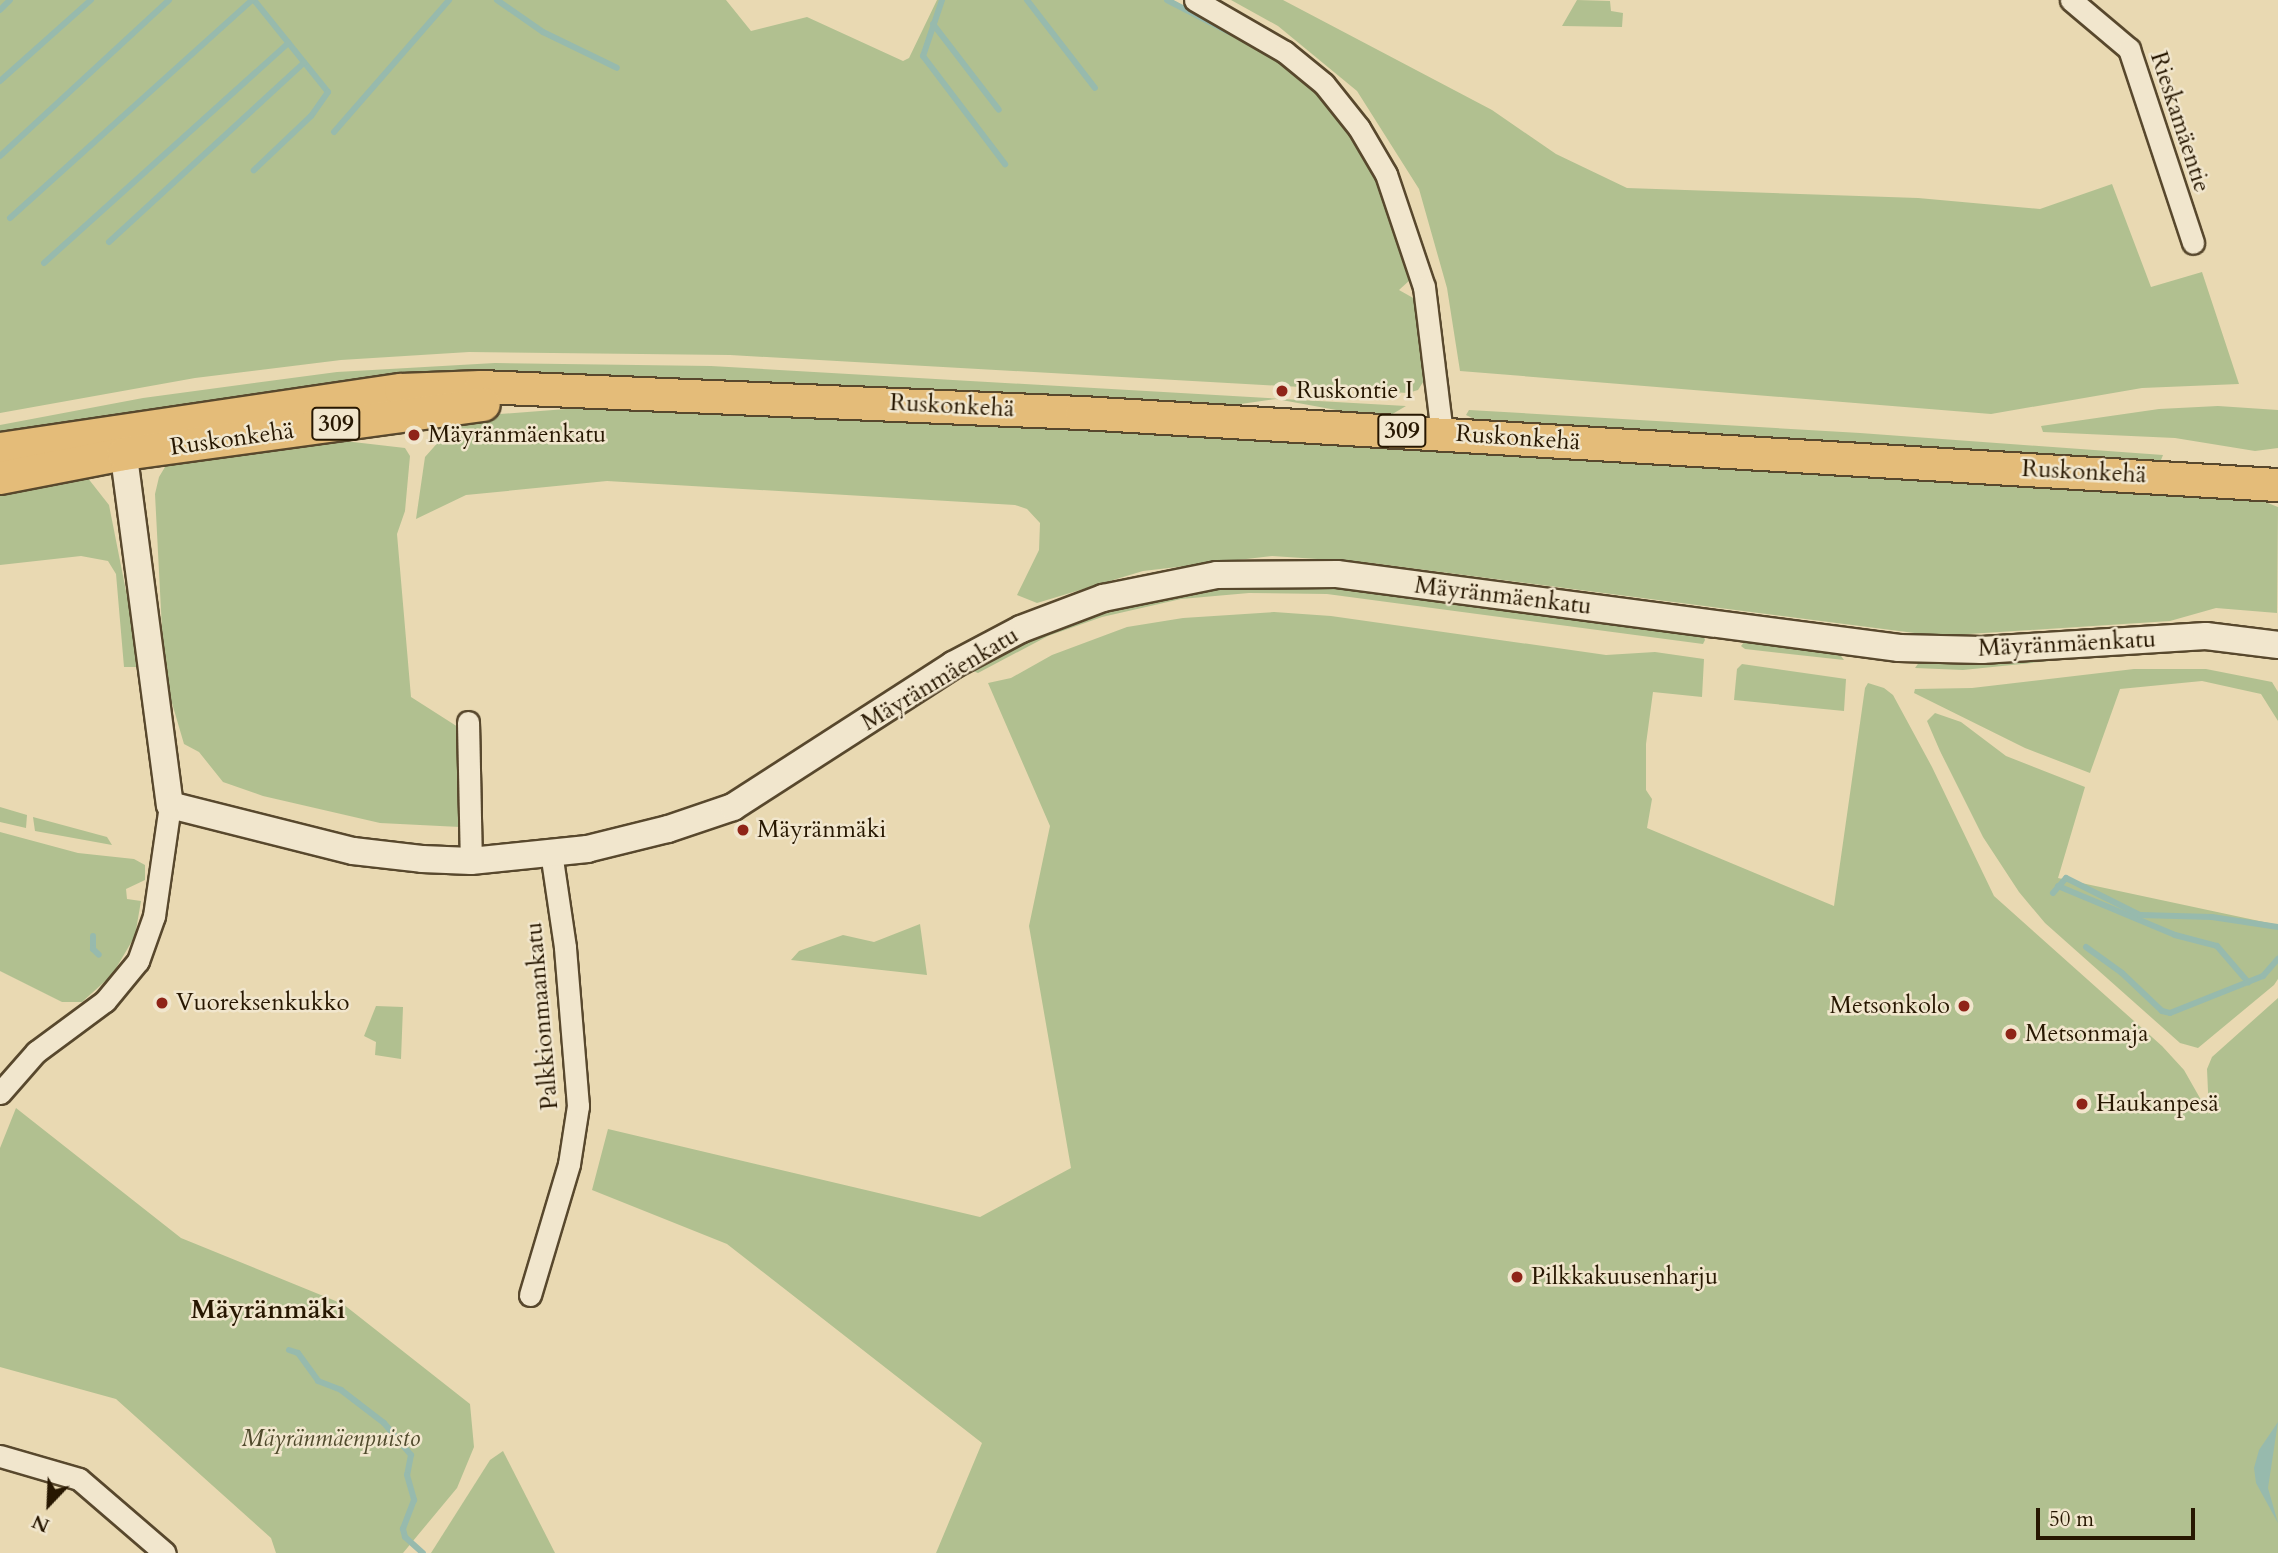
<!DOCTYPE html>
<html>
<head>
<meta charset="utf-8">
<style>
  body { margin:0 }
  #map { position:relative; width:2278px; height:1553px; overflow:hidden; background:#e9d9b2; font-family:Cardo,serif }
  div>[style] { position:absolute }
  .green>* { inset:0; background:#b1c090 }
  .water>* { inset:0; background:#97baad }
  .stream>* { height:6px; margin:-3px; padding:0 3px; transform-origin:3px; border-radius:3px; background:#97baad }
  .roads { filter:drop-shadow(2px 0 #58482d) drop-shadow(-2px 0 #58482d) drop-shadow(0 2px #58482d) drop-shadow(0 -2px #58482d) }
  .minor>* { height:21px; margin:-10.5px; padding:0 10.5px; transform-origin:10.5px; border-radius:10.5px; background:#f1e6cd }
  .tertiary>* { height:26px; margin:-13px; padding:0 13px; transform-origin:13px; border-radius:13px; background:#f1e6cd }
  .primary>* { height:32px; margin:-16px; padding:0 16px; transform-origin:16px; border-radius:16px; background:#e4bc79 }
  .dots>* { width:19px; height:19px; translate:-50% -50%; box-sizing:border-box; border:4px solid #f1e6cd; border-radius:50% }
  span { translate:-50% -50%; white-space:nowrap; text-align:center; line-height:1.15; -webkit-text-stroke:5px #f1e6cd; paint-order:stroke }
  .shield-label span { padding:2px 5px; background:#f1e6cd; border:2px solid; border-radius:5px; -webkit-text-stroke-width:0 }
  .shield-label { font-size:23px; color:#271701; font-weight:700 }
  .street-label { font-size:24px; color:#271701 }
  .poi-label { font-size:24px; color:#271701 }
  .left { translate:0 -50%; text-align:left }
  .right { translate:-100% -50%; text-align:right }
  .park-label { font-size:24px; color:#504a2c; font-style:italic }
  .neighbourhood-label { font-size:26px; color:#271701; font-weight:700 }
  .north { position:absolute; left:14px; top:1469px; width:70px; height:70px; -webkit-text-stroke:5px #f1e6cd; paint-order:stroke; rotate:203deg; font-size:19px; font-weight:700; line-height:28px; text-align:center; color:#271701 }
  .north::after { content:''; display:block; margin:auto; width:24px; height:32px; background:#271701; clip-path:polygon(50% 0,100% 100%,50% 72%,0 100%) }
  .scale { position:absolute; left:2036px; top:1508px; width:159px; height:32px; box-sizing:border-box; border:4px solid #271701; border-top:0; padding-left:9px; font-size:21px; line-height:24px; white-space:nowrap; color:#271701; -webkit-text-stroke:5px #f1e6cd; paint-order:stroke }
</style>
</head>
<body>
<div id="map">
  <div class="green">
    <div style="clip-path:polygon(0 0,726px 0,751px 31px,807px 17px,903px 61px,909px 58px,937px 0,1173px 0,1272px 54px,1302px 76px,1360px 148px,1393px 215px,1411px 279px,1399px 290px,1415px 299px,1425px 379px,1418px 390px,1408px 393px,730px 355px,469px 352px,341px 360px,195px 378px,0 413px)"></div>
    <div style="clip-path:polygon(1231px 0,1283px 0,1492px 110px,1556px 154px,1627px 188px,1918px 198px,2040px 209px,2112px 184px,2151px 287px,2202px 272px,2239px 384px,2142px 388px,1991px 414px,1460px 371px,1447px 288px,1419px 189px,1357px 91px,1278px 26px)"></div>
    <div style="clip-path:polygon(1577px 0,1610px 1px,1611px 11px,1623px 13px,1622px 27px,1562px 26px)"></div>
    <div style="clip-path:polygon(495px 363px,711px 366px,1406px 406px,1389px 416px,1369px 416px,1276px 399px,1220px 407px,800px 383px,570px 376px,430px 379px,146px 410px,0 439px,0 425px,143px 398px,337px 372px)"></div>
    <div style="clip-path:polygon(2218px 406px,2278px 410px,2278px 448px,2255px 451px,2175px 438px,2043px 432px,2041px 426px,2159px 409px)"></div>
    <div style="clip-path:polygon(579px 408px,1018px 426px,2260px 500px,2278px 507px,2277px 613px,2216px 608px,2170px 621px,1938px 636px,1363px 562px,1272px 556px,1143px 571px,1037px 603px,1017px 595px,1039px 550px,1040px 523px,1027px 509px,1015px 505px,607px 481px,466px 495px,416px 519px,425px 457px,449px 430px,500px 414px)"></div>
    <div style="clip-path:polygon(1469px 410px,1860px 433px,2163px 455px,2161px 460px,2144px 461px,1480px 422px,1466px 415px)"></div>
    <div style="clip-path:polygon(327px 439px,405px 448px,410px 456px,405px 511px,397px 534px,411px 697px,458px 727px,460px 827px,380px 823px,263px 796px,223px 782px,199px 752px,184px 744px,169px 693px,162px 630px,155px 494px,159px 477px,168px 462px)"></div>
    <div style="clip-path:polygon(87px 477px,109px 505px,141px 667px,124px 667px,116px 574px,108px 561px,81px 556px,0 565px,0 487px)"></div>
    <div style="clip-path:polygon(1321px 583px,1703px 634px,1705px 640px,1703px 644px,1327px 594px,1249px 593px,1181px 599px,1102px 617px,1048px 636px,978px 673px,973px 671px,1044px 628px,1180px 590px)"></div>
    <div style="clip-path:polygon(1274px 612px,1331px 616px,1606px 655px,1655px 652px,1704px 659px,1702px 697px,1653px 692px,1646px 744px,1646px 790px,1652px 799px,1647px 828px,1834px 906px,1865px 688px,1868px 683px,1884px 688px,1893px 695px,1932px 767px,1994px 896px,2162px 1046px,2184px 1070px,2209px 1114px,2207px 1069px,2212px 1057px,2278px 998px,2278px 1553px,936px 1553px,982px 1443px,727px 1244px,592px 1190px,608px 1129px,980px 1217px,1071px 1168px,1029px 926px,1050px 826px,988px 683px,1011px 678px,1052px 655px,1127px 627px,1183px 618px)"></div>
    <div style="clip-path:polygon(1746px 640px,1838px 652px,1844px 660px,1745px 649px,1741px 646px)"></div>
    <div style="clip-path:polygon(2195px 647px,2194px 652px,2137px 652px,1963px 670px,1915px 668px,1920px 661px)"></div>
    <div style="clip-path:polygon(1742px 664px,1846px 679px,1844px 711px,1734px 700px,1737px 669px)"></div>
    <div style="clip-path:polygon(2134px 669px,2206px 669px,2272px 682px,2278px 692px,2278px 721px,2261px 694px,2202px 681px,2120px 689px,2090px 773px,2025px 748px,1914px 693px,1915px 689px,1972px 688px)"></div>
    <div style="clip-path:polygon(1935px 713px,1961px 722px,2006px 756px,2085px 787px,2058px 878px,2278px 925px,2278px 979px,2274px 985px,2198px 1048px,2180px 1043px,2045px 923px,2019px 892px,1983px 837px,1940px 751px,1927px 721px)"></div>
    <div style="clip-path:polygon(0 807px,27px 815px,26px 828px,0 822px)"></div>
    <div style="clip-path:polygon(33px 817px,107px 837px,112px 845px,35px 831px)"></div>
    <div style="clip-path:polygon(0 832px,78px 853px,134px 859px,145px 865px,145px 880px,126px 889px,127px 899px,141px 901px,135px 936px,112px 975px,82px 1002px,62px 1002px,0 971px)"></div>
    <div style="clip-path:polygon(920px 924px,927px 975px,791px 960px,799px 951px,843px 935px,874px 942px)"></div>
    <div style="clip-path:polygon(376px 1006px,403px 1007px,401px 1059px,375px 1055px,376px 1042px,364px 1036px)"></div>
    <div style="clip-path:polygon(16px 1108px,181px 1238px,343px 1304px,470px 1404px,474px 1447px,457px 1488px,403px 1553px,276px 1553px,271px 1538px,116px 1399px,0 1367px,0 1148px)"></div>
    <div style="clip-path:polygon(503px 1451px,555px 1553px,431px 1553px,490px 1460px)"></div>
  </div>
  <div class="water">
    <div style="clip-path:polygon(2278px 1422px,2268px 1488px,2278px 1523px,2256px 1483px,2254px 1468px,2259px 1450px)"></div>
  </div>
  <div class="stream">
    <div style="left:254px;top:0;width:118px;rotate:51.2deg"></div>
    <div style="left:328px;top:92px;width:29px;rotate:125deg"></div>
    <div style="left:311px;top:116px;width:79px;rotate:136.5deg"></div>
    <div style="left:497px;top:0;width:56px;rotate:34.8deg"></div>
    <div style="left:543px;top:32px;width:82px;rotate:25.9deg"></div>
    <div style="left:942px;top:0;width:59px;rotate:108.7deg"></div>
    <div style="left:923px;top:56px;width:136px;rotate:52.8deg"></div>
    <div style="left:1027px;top:0;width:111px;rotate:52.3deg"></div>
    <div style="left:1167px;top:0;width:70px;rotate:27.3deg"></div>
    <div style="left:0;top:10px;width:14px;rotate:-45deg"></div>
    <div style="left:933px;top:24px;width:108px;rotate:52.5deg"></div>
    <div style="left:0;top:81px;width:122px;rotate:-41.7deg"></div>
    <div style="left:334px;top:132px;width:175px;rotate:-48.9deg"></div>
    <div style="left:0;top:156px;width:230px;rotate:-42.7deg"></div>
    <div style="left:10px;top:218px;width:326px;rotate:-42deg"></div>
    <div style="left:109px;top:242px;width:265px;rotate:-42.6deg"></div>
    <div style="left:44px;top:263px;width:329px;rotate:-42deg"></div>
    <div style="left:2058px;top:886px;width:127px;rotate:22.7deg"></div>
    <div style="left:2175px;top:935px;width:43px;rotate:14.7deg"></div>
    <div style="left:2217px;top:946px;width:48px;rotate:49.3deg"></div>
    <div style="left:2053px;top:893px;width:20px;rotate:-49deg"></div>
    <div style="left:2066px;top:878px;width:83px;rotate:26.6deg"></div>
    <div style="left:2140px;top:915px;width:72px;rotate:1.6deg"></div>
    <div style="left:2212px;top:917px;width:67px;rotate:8.6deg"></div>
    <div style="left:93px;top:936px;width:13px;rotate:90deg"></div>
    <div style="left:93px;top:949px;width:8px;rotate:45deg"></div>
    <div style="left:2086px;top:947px;width:44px;rotate:35.8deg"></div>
    <div style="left:2122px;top:973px;width:55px;rotate:43.5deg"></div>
    <div style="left:2162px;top:1011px;width:8px;rotate:14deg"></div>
    <div style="left:2170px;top:1013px;width:100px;rotate:-21.7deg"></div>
    <div style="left:2263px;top:976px;width:23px;rotate:-49deg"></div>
    <div style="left:289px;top:1350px;width:9px;rotate:18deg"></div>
    <div style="left:298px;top:1353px;width:34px;rotate:54deg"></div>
    <div style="left:318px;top:1381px;width:25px;rotate:21deg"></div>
    <div style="left:341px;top:1390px;width:54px;rotate:37.5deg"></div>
    <div style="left:384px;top:1423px;width:42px;rotate:49.8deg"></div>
    <div style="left:411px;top:1455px;width:20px;rotate:101deg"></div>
    <div style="left:407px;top:1475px;width:26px;rotate:74deg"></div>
    <div style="left:414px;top:1500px;width:31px;rotate:111deg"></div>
    <div style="left:403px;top:1529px;width:8px;rotate:76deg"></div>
    <div style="left:405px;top:1537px;width:24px;rotate:42deg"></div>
  </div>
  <div class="roads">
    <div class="minor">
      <div style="left:1195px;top:0;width:104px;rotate:30deg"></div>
      <div style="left:1285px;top:52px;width:50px;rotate:39.4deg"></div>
      <div style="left:1324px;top:84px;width:56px;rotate:51.5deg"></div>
      <div style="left:1359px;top:128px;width:53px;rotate:59.6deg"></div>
      <div style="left:1386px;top:174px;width:119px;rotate:71.4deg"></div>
      <div style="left:1424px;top:287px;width:147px;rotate:83deg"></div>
      <div style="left:2071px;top:0;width:76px;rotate:40.2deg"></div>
      <div style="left:2129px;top:49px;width:204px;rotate:71.7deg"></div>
      <div style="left:468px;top:722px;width:139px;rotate:88.8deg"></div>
      <div style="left:0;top:1093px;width:55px;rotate:-48.7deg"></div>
      <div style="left:36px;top:1052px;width:86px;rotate:-36.5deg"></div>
      <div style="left:105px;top:1001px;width:52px;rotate:-50.5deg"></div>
      <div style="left:138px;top:961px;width:48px;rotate:-70.4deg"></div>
      <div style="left:154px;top:916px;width:112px;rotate:-81.8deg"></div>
      <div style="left:530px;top:1295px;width:137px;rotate:-73.4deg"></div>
      <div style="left:569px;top:1164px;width:59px;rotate:-81.2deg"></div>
      <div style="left:578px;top:1106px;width:160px;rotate:-94.7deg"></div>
      <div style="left:565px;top:947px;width:96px;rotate:-98.4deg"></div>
      <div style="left:0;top:1456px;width:82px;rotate:16.2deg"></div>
      <div style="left:79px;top:1479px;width:113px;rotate:40.7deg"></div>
    </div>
    <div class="tertiary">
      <div style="left:121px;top:434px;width:374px;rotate:82.5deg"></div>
      <div style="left:170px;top:805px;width:189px;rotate:14.1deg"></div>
      <div style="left:353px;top:851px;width:69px;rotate:6.6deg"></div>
      <div style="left:422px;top:859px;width:49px;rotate:2.3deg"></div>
      <div style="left:471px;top:861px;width:117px;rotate:-5.9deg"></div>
      <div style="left:587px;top:849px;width:83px;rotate:-13.9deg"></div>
      <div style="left:668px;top:829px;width:69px;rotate:-18.7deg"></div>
      <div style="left:733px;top:807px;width:262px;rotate:-32.8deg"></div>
      <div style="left:953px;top:665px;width:77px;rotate:-27.9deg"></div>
      <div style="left:1021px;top:629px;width:88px;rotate:-20.7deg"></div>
      <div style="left:1103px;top:598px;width:116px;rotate:-11.4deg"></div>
      <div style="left:1217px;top:575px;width:120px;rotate:-0.5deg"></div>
      <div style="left:1337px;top:574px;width:567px;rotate:7.5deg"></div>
      <div style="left:1899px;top:648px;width:83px;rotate:1.4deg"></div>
      <div style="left:1982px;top:650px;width:224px;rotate:-3.6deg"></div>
      <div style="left:2206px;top:636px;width:73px;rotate:7.1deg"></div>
    </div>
    <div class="primary">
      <div style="left:0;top:449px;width:405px;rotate:-8.4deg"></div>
      <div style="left:401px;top:390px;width:80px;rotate:-2.1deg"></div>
      <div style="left:481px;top:387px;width:602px;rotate:2.48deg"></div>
      <div style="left:1082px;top:413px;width:1198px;rotate:3.45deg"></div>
      <div style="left:0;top:478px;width:126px;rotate:-11deg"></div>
      <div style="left:124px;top:454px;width:363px;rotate:-7.8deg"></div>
    </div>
  </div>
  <div class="dots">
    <div style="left:1282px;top:391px;background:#8f2418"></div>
    <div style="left:414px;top:435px;background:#8f2418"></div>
    <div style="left:743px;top:830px;background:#8f2418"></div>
    <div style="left:162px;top:1003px;background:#8f2418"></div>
    <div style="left:1964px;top:1006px;background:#8f2418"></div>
    <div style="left:2011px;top:1034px;background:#8f2418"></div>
    <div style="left:2082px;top:1104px;background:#8f2418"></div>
    <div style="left:1517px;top:1277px;background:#8f2418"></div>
  </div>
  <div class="shield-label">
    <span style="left:336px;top:424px">309</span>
    <span style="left:1402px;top:431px">309</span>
  </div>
  <div class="street-label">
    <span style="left:2180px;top:122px;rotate:72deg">Rieskamäentie</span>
    <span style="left:952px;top:406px;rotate:3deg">Ruskonkehä</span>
    <span style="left:1518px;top:438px;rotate:4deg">Ruskonkehä</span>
    <span style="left:232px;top:439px;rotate:-8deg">Ruskonkehä</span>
    <span style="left:2084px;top:472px;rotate:3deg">Ruskonkehä</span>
    <span style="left:1503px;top:596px;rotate:7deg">Mäyränmäenkatu</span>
    <span style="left:2067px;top:644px;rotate:-3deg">Mäyränmäenkatu</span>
    <span style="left:940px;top:679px;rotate:-31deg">Mäyränmäenkatu</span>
    <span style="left:542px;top:1016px;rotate:-95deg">Palkkionmaankatu</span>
  </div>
  <div class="poi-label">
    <span class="left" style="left:1296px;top:391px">Ruskontie I</span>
    <span class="left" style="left:428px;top:435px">Mäyränmäenkatu</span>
    <span class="left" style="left:757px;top:830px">Mäyränmäki</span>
    <span class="left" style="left:176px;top:1003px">Vuoreksenkukko</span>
    <span class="right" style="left:1950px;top:1006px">Metsonkolo</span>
    <span class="left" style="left:2025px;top:1034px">Metsonmaja</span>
    <span class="left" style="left:2096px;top:1104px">Haukanpesä</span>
    <span class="left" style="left:1531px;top:1277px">Pilkkakuusenharju</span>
  </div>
  <div class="park-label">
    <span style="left:331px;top:1439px">Mäyränmäenpuisto</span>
  </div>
  <div class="neighbourhood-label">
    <span style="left:268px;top:1310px">Mäyränmäki</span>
  </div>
  <div class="north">N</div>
  <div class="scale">50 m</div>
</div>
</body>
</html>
